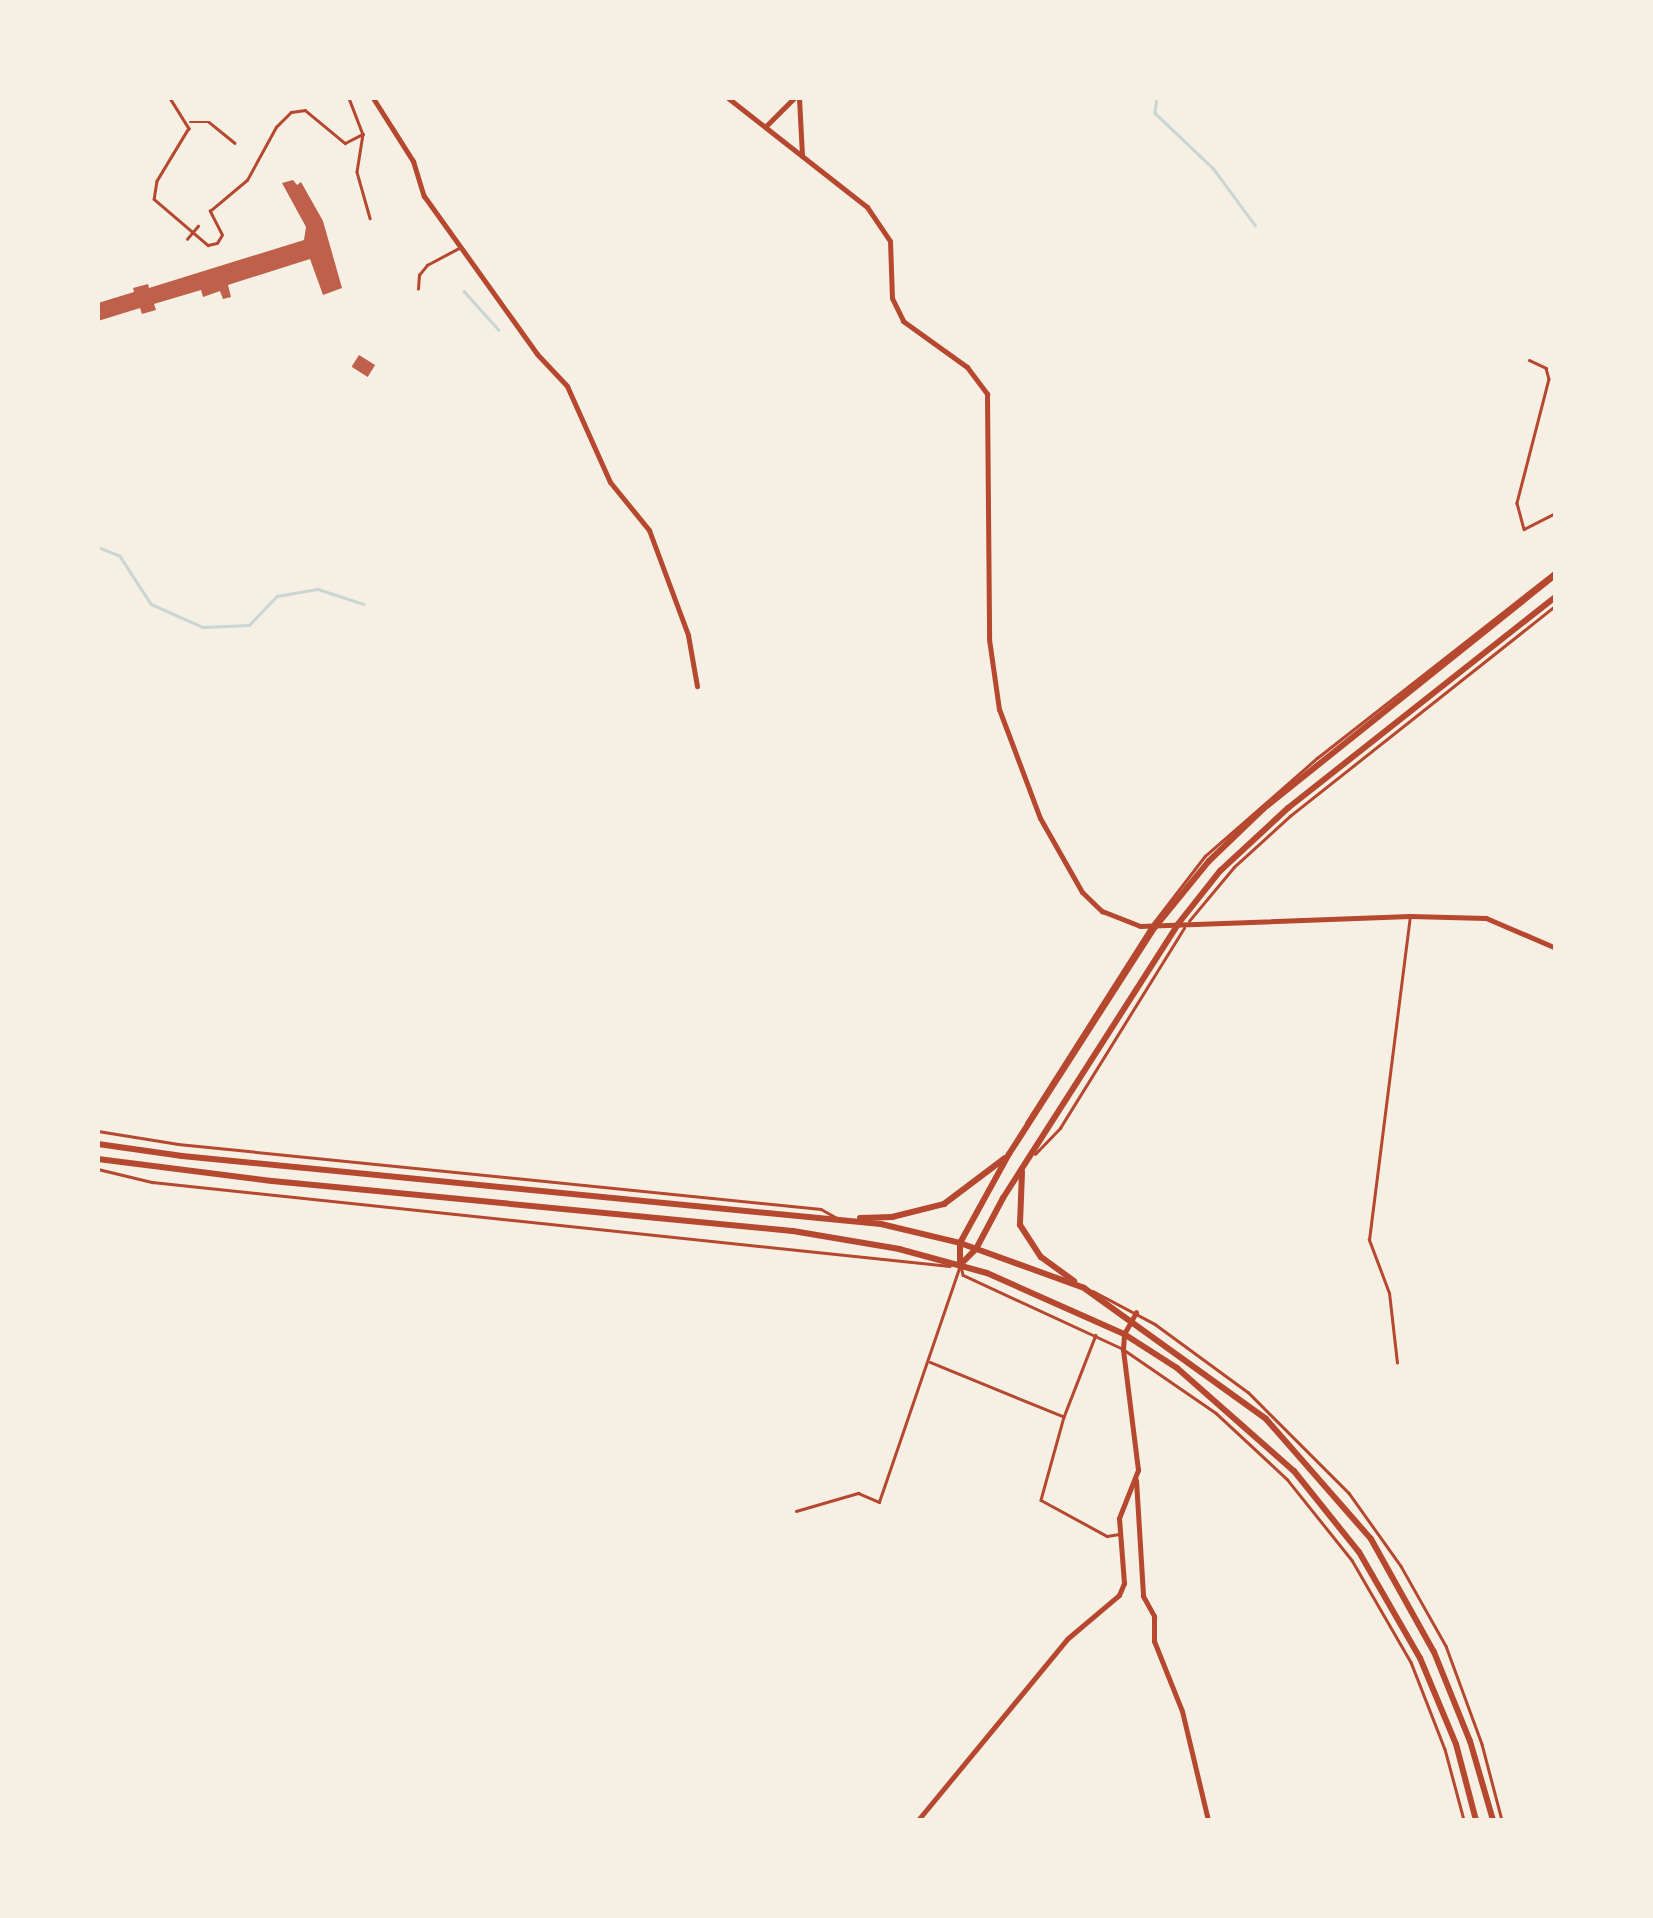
<!DOCTYPE html>
<html>
<head>
<meta charset="utf-8">
<style>
  body { margin:0 }
  #map { position:relative; width:1653px; height:1918px; overflow:hidden; background:#f6efe4; font-family:Poppins,sans-serif }
  div>[style] { position:absolute }
  .stream>* { height:2.5px; margin:-1.25px; padding:0 1.25px; transform-origin:1.25px; border-radius:1.25px; background:#c9d6d2 }
  .building>* { inset:0; background:#bf614a; transform-origin:0 0 }
  .service>* { height:2.5px; margin:-1.25px; padding:0 1.25px; transform-origin:1.25px; border-radius:1.25px; background:#b5482f }
  .minor>* { height:5px; margin:-2.5px; padding:0 2.5px; transform-origin:2.5px; border-radius:2.5px; background:#b5482f }
  .tertiary>* { height:6px; margin:-3px; padding:0 3px; transform-origin:3px; border-radius:3px; background:#b5482f }
  span { translate:-50% -50%; white-space:nowrap; text-align:center; line-height:1.15; -webkit-text-stroke:10px #f6efe4; paint-order:stroke }
  .frame { position:absolute; inset:0; border:100px solid #f6efe4; pointer-events:none }
</style>
</head>
<body>
<div id="map">
  <div class="stream">
    <div style="left:1157px;top:98px;width:15px;rotate:98deg"></div>
    <div style="left:1155px;top:113px;width:80px;rotate:43.5deg"></div>
    <div style="left:1213px;top:168px;width:71px;rotate:53.6deg"></div>
    <div style="left:464px;top:291px;width:52px;rotate:48.1deg"></div>
    <div style="left:98px;top:547px;width:24px;rotate:22deg"></div>
    <div style="left:120px;top:556px;width:57px;rotate:57.1deg"></div>
    <div style="left:151px;top:604px;width:57px;rotate:23.9deg"></div>
    <div style="left:203px;top:627px;width:46px;rotate:-2.5deg"></div>
    <div style="left:249px;top:625px;width:40px;rotate:-46deg"></div>
    <div style="left:277px;top:596px;width:42px;rotate:-9.7deg"></div>
    <div style="left:318px;top:589px;width:48px;rotate:18.1deg"></div>
  </div>
  <div class="building">
    <div style="clip-path:polygon(293px 180px,297px 185px,301px 182px,323px 221px,342px 288px,323px 295px,310px 259px,228px 285px,231px 297px,223px 299px,220px 291px,203px 297px,201px 290px,154px 304px,156px 310px,142px 314px,140px 308px,98px 321px,98px 303px,134px 292px,133px 288px,148px 284px,149px 288px,304px 240px,306px 227px,282px 183px)"></div>
    <div style="left:359px;top:355px;width:19px;height:14px;rotate:32deg"></div>
  </div>
  <div class="service">
    <div style="left:170px;top:98px;width:36px;rotate:58deg"></div>
    <div style="left:189px;top:128px;width:62px;rotate:121.1deg"></div>
    <div style="left:157px;top:181px;width:18px;rotate:99deg"></div>
    <div style="left:154px;top:199px;width:71px;rotate:40.4deg"></div>
    <div style="left:208px;top:245px;width:9px;rotate:-13deg"></div>
    <div style="left:217px;top:243px;width:9px;rotate:-58deg"></div>
    <div style="left:222px;top:235px;width:27px;rotate:-117deg"></div>
    <div style="left:210px;top:211px;width:48px;rotate:-40deg"></div>
    <div style="left:247px;top:180px;width:60px;rotate:-61.3deg"></div>
    <div style="left:276px;top:127px;width:21px;rotate:-45deg"></div>
    <div style="left:291px;top:112px;width:14px;rotate:-8deg"></div>
    <div style="left:305px;top:110px;width:52px;rotate:39.5deg"></div>
    <div style="left:345px;top:143px;width:20px;rotate:-27deg"></div>
    <div style="left:349px;top:98px;width:39px;rotate:69deg"></div>
    <div style="left:363px;top:134px;width:38px;rotate:99deg"></div>
    <div style="left:357px;top:172px;width:48px;rotate:74.2deg"></div>
    <div style="left:190px;top:122px;width:19px"></div>
    <div style="left:209px;top:122px;width:33px;rotate:39deg"></div>
    <div style="left:187px;top:239px;width:17px;rotate:-50deg"></div>
    <div style="left:418px;top:289px;width:14px;rotate:-86deg"></div>
    <div style="left:419px;top:275px;width:13px;rotate:-51deg"></div>
    <div style="left:427px;top:265px;width:36px;rotate:-28deg"></div>
    <div style="left:1529px;top:360px;width:19px;rotate:25deg"></div>
    <div style="left:1546px;top:368px;width:11px;rotate:75deg"></div>
    <div style="left:1549px;top:379px;width:128px;rotate:104.5deg"></div>
    <div style="left:1517px;top:503px;width:27px;rotate:75deg"></div>
    <div style="left:1524px;top:529px;width:36px;rotate:-27deg"></div>
    <div style="left:1189px;top:921px;width:70px;rotate:-50.2deg"></div>
    <div style="left:1234px;top:867px;width:76px;rotate:-42.3deg"></div>
    <div style="left:1290px;top:816px;width:340px;rotate:-38.4deg"></div>
    <div style="left:1026px;top:1123px;width:233px;rotate:-57.6deg"></div>
    <div style="left:1151px;top:926px;width:88px;rotate:-52.4deg"></div>
    <div style="left:1205px;top:856px;width:149px;rotate:-41.2deg"></div>
    <div style="left:1317px;top:758px;width:301px;rotate:-38.1deg"></div>
    <div style="left:98px;top:1131px;width:81px;rotate:9.2deg"></div>
    <div style="left:178px;top:1144px;width:646px;rotate:5.77deg"></div>
    <div style="left:821px;top:1209px;width:18px;rotate:29deg"></div>
    <div style="left:1035px;top:1154px;width:36px;rotate:-46deg"></div>
    <div style="left:1060px;top:1128px;width:235px;rotate:-58.2deg"></div>
    <div style="left:98px;top:1169px;width:56px;rotate:13.5deg"></div>
    <div style="left:152px;top:1182px;width:802px;rotate:6.01deg"></div>
    <div style="left:961px;top:1266px;width:9px;rotate:77deg"></div>
    <div style="left:963px;top:1275px;width:176px;rotate:24.8deg"></div>
    <div style="left:1123px;top:1349px;width:113px;rotate:34.5deg"></div>
    <div style="left:1216px;top:1413px;width:97px;rotate:42.9deg"></div>
    <div style="left:1287px;top:1479px;width:104px;rotate:51.3deg"></div>
    <div style="left:1352px;top:1560px;width:118px;rotate:60deg"></div>
    <div style="left:1411px;top:1662px;width:93px;rotate:68.7deg"></div>
    <div style="left:1445px;top:1749px;width:73px;rotate:75deg"></div>
    <div style="left:1093px;top:1291px;width:70px;rotate:28deg"></div>
    <div style="left:1155px;top:1324px;width:115px;rotate:36.2deg"></div>
    <div style="left:1248px;top:1392px;width:143px;rotate:45deg"></div>
    <div style="left:1349px;top:1493px;width:90px;rotate:54.5deg"></div>
    <div style="left:1401px;top:1566px;width:92px;rotate:60.6deg"></div>
    <div style="left:1446px;top:1646px;width:104px;rotate:69.8deg"></div>
    <div style="left:1482px;top:1744px;width:79px;rotate:75.3deg"></div>
    <div style="left:1096px;top:1335px;width:88px;rotate:111.3deg"></div>
    <div style="left:1064px;top:1417px;width:86px;rotate:105.5deg"></div>
    <div style="left:1041px;top:1500px;width:75px;rotate:28.6deg"></div>
    <div style="left:1107px;top:1536px;width:12px;rotate:-9deg"></div>
    <div style="left:930px;top:1362px;width:143px;rotate:22.2deg"></div>
    <div style="left:1397px;top:1363px;width:70px;rotate:-96.5deg"></div>
    <div style="left:1389px;top:1293px;width:57px;rotate:-110.7deg"></div>
    <div style="left:1369px;top:1240px;width:326px;rotate:-82.8deg"></div>
    <div style="left:796px;top:1511px;width:65px;rotate:-16.2deg"></div>
    <div style="left:858px;top:1493px;width:23px;rotate:23deg"></div>
    <div style="left:879px;top:1502px;width:250px;rotate:-71.1deg"></div>
  </div>
  <div class="minor">
    <div style="left:373px;top:98px;width:75px;rotate:57.6deg"></div>
    <div style="left:413px;top:161px;width:37px;rotate:73deg"></div>
    <div style="left:424px;top:196px;width:194px;rotate:54.4deg"></div>
    <div style="left:537px;top:354px;width:44px;rotate:46.8deg"></div>
    <div style="left:567px;top:386px;width:105px;rotate:65.9deg"></div>
    <div style="left:610px;top:482px;width:62px;rotate:50.9deg"></div>
    <div style="left:649px;top:530px;width:112px;rotate:69.6deg"></div>
    <div style="left:688px;top:635px;width:52px;rotate:80deg"></div>
    <div style="left:728px;top:98px;width:94px;rotate:38.1deg"></div>
    <div style="left:799px;top:98px;width:58px;rotate:87deg"></div>
    <div style="left:802px;top:156px;width:83px;rotate:38.1deg"></div>
    <div style="left:867px;top:207px;width:41px;rotate:55.9deg"></div>
    <div style="left:890px;top:241px;width:57px;rotate:88deg"></div>
    <div style="left:892px;top:298px;width:25px;rotate:64deg"></div>
    <div style="left:903px;top:321px;width:79px;rotate:35.7deg"></div>
    <div style="left:967px;top:367px;width:34px;rotate:53deg"></div>
    <div style="left:987px;top:394px;width:245px;rotate:89.5deg"></div>
    <div style="left:989px;top:639px;width:71px;rotate:81.9deg"></div>
    <div style="left:999px;top:709px;width:116px;rotate:69.4deg"></div>
    <div style="left:1040px;top:818px;width:85px;rotate:60.4deg"></div>
    <div style="left:1082px;top:892px;width:28px;rotate:44deg"></div>
    <div style="left:1102px;top:911px;width:41px;rotate:21.5deg"></div>
    <div style="left:1140px;top:926px;width:270px;rotate:-2.1deg"></div>
    <div style="left:1410px;top:916px;width:76px;rotate:1.5deg"></div>
    <div style="left:1486px;top:918px;width:76px;rotate:23.2deg"></div>
    <div style="left:767px;top:125px;width:38px;rotate:-45deg"></div>
    <div style="left:1136px;top:1480px;width:116px;rotate:86.5deg"></div>
    <div style="left:1143px;top:1596px;width:23px;rotate:61deg"></div>
    <div style="left:1154px;top:1616px;width:25px;rotate:90deg"></div>
    <div style="left:1154px;top:1641px;width:75px;rotate:68.2deg"></div>
    <div style="left:1182px;top:1711px;width:112px;rotate:76.6deg"></div>
    <div style="left:918px;top:1820px;width:234px;rotate:-50.5deg"></div>
    <div style="left:1067px;top:1639px;width:68px;rotate:-40.2deg"></div>
    <div style="left:1119px;top:1595px;width:13px;rotate:-67deg"></div>
    <div style="left:1124px;top:1583px;width:65px;rotate:-94.4deg"></div>
    <div style="left:1119px;top:1518px;width:52px;rotate:-68.4deg"></div>
    <div style="left:1138px;top:1470px;width:122px;rotate:-97.1deg"></div>
    <div style="left:1123px;top:1349px;width:15px;rotate:-86deg"></div>
    <div style="left:1124px;top:1334px;width:25px;rotate:-61deg"></div>
  </div>
  <div class="tertiary">
    <div style="left:98px;top:1144px;width:85px;rotate:8.1deg"></div>
    <div style="left:182px;top:1156px;width:702px;rotate:5.56deg"></div>
    <div style="left:881px;top:1224px;width:81px;rotate:13.5deg"></div>
    <div style="left:960px;top:1243px;width:132px;rotate:19.9deg"></div>
    <div style="left:1084px;top:1288px;width:224px;rotate:35.7deg"></div>
    <div style="left:1266px;top:1419px;width:159px;rotate:48.8deg"></div>
    <div style="left:1371px;top:1539px;width:129px;rotate:60.9deg"></div>
    <div style="left:1434px;top:1652px;width:96px;rotate:68deg"></div>
    <div style="left:1470px;top:1741px;width:82px;rotate:73.8deg"></div>
    <div style="left:98px;top:1159px;width:175px;rotate:7.2deg"></div>
    <div style="left:272px;top:1181px;width:523px;rotate:5.48deg"></div>
    <div style="left:793px;top:1231px;width:108px;rotate:9.6deg"></div>
    <div style="left:899px;top:1249px;width:91px;rotate:15.3deg"></div>
    <div style="left:987px;top:1273px;width:150px;rotate:24deg"></div>
    <div style="left:1124px;top:1334px;width:63px;rotate:32.7deg"></div>
    <div style="left:1177px;top:1368px;width:156px;rotate:41.4deg"></div>
    <div style="left:1294px;top:1471px;width:104px;rotate:51.3deg"></div>
    <div style="left:1359px;top:1552px;width:122px;rotate:60.1deg"></div>
    <div style="left:1420px;top:1658px;width:93px;rotate:67.3deg"></div>
    <div style="left:1456px;top:1744px;width:79px;rotate:75.3deg"></div>
    <div style="left:1022px;top:1172px;width:53px;rotate:92.2deg"></div>
    <div style="left:1020px;top:1225px;width:38px;rotate:57deg"></div>
    <div style="left:1041px;top:1257px;width:41px;rotate:36deg"></div>
    <div style="left:860px;top:1218px;width:32px;rotate:-2deg"></div>
    <div style="left:892px;top:1217px;width:54px;rotate:-14deg"></div>
    <div style="left:944px;top:1204px;width:76px;rotate:-37deg"></div>
    <div style="left:960px;top:1265px;width:22px;rotate:-90deg"></div>
    <div style="left:960px;top:1243px;width:102px;rotate:-61.2deg"></div>
    <div style="left:1009px;top:1154px;width:270px;rotate:-57.3deg"></div>
    <div style="left:1155px;top:927px;width:85px;rotate:-50.7deg"></div>
    <div style="left:1209px;top:861px;width:75px;rotate:-43.9deg"></div>
    <div style="left:1263px;top:809px;width:376px;rotate:-38.7deg"></div>
    <div style="left:960px;top:1265px;width:23px;rotate:-45deg"></div>
    <div style="left:976px;top:1249px;width:58px;rotate:-62.1deg"></div>
    <div style="left:1003px;top:1198px;width:325px;rotate:-57.4deg"></div>
    <div style="left:1178px;top:924px;width:68px;rotate:-51.6deg"></div>
    <div style="left:1220px;top:871px;width:93px;rotate:-42.8deg"></div>
    <div style="left:1288px;top:808px;width:342px;rotate:-38.3deg"></div>
  </div>
  <div class="frame"></div>
</div>
</body>
</html>
